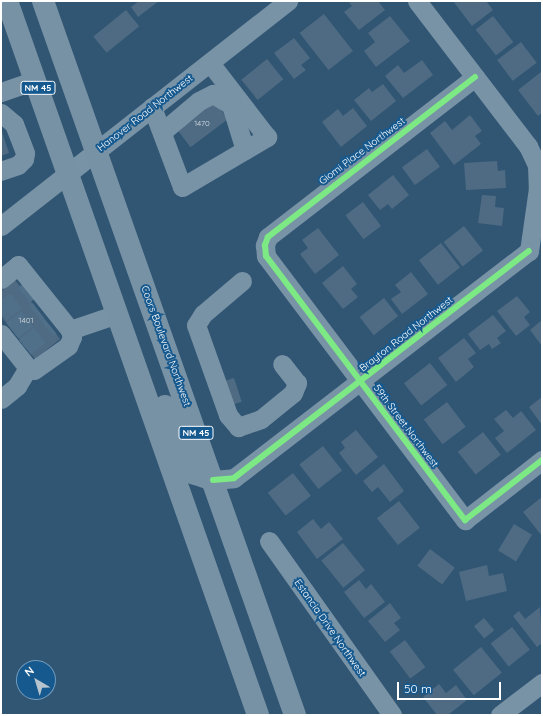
<!DOCTYPE html>
<html>
<head>
<meta charset="utf-8">
<style>
  body { margin:0 }
  #map { position:relative; width:543px; height:716px; overflow:hidden; background:#315673; font-family:Quicksand,sans-serif }
  div>[style] { position:absolute }
  .building>* { inset:0; background:#4e6b83; transform-origin:0 0 }
  .minor-tunnel>* { height:19px; margin-top:-9.5px; transform-origin:0; background:repeating-linear-gradient(90deg,#506f88 0 19px,transparent 0 29px) }
  .minor>* { height:19px; margin:-9.5px; padding:0 9.5px; transform-origin:9.5px; border-radius:9.5px; background:#7892a6 }
  .major>* { height:22px; margin:-11px; padding:0 11px; transform-origin:11px; border-radius:11px; background:#7892a5 }
  .cycleway>* { height:6px; margin:-3px; padding:0 3px; transform-origin:3px; border-radius:3px; background:#7ce984 }
  span { translate:-50% -50%; white-space:nowrap; text-align:center; line-height:1.15; -webkit-text-stroke:4px #15598f; paint-order:stroke }
  .number-label { font-size:8px; color:#d3dae0 }
  .number-label span { -webkit-text-stroke-width:0 }
  .shield-label span { padding:1px 3px; background:#15598f; border:1px solid; border-radius:3px; -webkit-text-stroke-width:0 }
  .shield-label { font-size:9px; color:#fff; font-weight:700 }
  .street-label { font-size:10px; color:#fff }
  .frame { position:absolute; inset:0; border:2px solid #fff; pointer-events:none }
  .north { position:absolute; left:16px; top:660px; width:40px; height:40px; box-sizing:border-box; background:#15598f; border:1px solid #739bbc; border-radius:50%; rotate:322deg; font-size:11px; font-weight:700; line-height:16px; text-align:center; color:#fff }
  .north::after { content:''; display:block; margin:auto; width:14px; height:18px; background:#b7c4ce; clip-path:polygon(50% 0,100% 100%,50% 72%,0 100%) }
  .scale { position:absolute; left:397px; top:682px; width:104px; height:18px; box-sizing:border-box; border:2px solid #fff; border-top:0; padding-left:5px; font-size:12px; line-height:14px; white-space:nowrap; color:#fff; -webkit-text-stroke:3px #15598f; paint-order:stroke }
</style>
</head>
<body>
<div id="map">
  <div class="building">
    <div style="clip-path:polygon(139px 1px,159px 1px,138px 17px,131px 7px)"></div>
    <div style="clip-path:polygon(348px 1px,378px 1px,385px 10px,359px 30px,344px 12px,352px 6px)"></div>
    <div style="clip-path:polygon(453px 1px,486px 1px,493px 10px,472px 26px)"></div>
    <div style="left:126px;top:10px;width:21px;height:42px;rotate:51deg"></div>
    <div style="left:324px;top:14px;width:47px;height:31px;rotate:52deg"></div>
    <div style="clip-path:polygon(390px 16px,410px 41px,376px 67px,364px 51px,375px 42px,368px 33px)"></div>
    <div style="left:493px;top:16px;width:33px;height:22px;rotate:52deg"></div>
    <div style="clip-path:polygon(294px 38px,310px 58px,301px 65px,306px 70px,294px 79px,274px 53px)"></div>
    <div style="left:521px;top:42px;width:26px;height:30px;rotate:53deg"></div>
    <div style="left:267px;top:59px;width:26px;height:33px;rotate:51deg"></div>
    <div style="clip-path:polygon(422px 60px,433px 75px,403px 98px,385px 76px,398px 65px,404px 73px)"></div>
    <div style="clip-path:polygon(541px 72px,542px 113px,538px 116px,518px 90px)"></div>
    <div style="clip-path:polygon(383px 84px,396px 101px,371px 121px,354px 100px,369px 88px,372px 92px)"></div>
    <div style="left:213px;top:99px;width:25px;height:47px;rotate:53deg"></div>
    <div style="clip-path:polygon(353px 108px,367px 126px,341px 147px,322px 122px,338px 109px,343px 116px)"></div>
    <div style="clip-path:polygon(470px 115px,482px 131px,475px 136px,481px 144px,454px 165px,430px 133px,445px 121px,452px 130px)"></div>
    <div style="clip-path:polygon(1px 129px,9px 153px,1px 156px)"></div>
    <div style="left:427px;top:149px;width:22px;height:31px;rotate:54deg"></div>
    <div style="clip-path:polygon(497px 161px,498px 171px,505px 170px,506px 188px,466px 190px,464px 163px)"></div>
    <div style="clip-path:polygon(393px 175px,409px 195px,392px 209px,388px 204px,380px 210px,368px 195px)"></div>
    <div style="clip-path:polygon(482px 195px,496px 196px,495px 207px,504px 208px,502px 226px,478px 223px)"></div>
    <div style="left:363px;top:202px;width:30px;height:22px;rotate:53deg"></div>
    <div style="left:464px;top:226px;width:31px;height:26px;rotate:52deg"></div>
    <div style="clip-path:polygon(318px 228px,339px 255px,315px 274px,300px 254px,308px 248px,302px 240px)"></div>
    <div style="left:441px;top:243px;width:31px;height:28px;rotate:52deg"></div>
    <div style="clip-path:polygon(343px 266px,357px 284px,351px 289px,358px 297px,343px 309px,322px 283px)"></div>
    <div style="clip-path:polygon(411px 272px,428px 294px,402px 314px,391px 299px,401px 292px,395px 285px)"></div>
    <div style="clip-path:polygon(15px 280px,60px 339px,35px 359px,1px 316px,1px 291px)"></div>
    <div style="clip-path:polygon(517px 296px,530px 312px,524px 317px,530px 325px,516px 336px,497px 311px)"></div>
    <div style="left:384px;top:298px;width:23px;height:31px;rotate:52deg"></div>
    <div style="clip-path:polygon(493px 315px,506px 331px,497px 338px,501px 343px,492px 349px,489px 344px,480px 350px,468px 334px)"></div>
    <div style="clip-path:polygon(542px 320px,542px 346px,530px 330px)"></div>
    <div style="clip-path:polygon(464px 338px,476px 353px,468px 359px,474px 367px,456px 382px,438px 358px)"></div>
    <div style="left:430px;top:363px;width:28px;height:33px;rotate:52deg"></div>
    <div style="left:234px;top:378px;width:25px;height:14px;rotate:72deg"></div>
    <div style="clip-path:polygon(542px 397px,542px 425px,529px 407px)"></div>
    <div style="left:447px;top:402px;width:31px;height:29px;rotate:53deg"></div>
    <div style="clip-path:polygon(506px 410px,513px 418px,521px 411px,536px 430px,507px 453px,495px 438px,504px 431px,494px 419px)"></div>
    <div style="clip-path:polygon(356px 430px,378px 457px,356px 475px,339px 453px,345px 448px,341px 442px)"></div>
    <div style="left:483px;top:432px;width:29px;height:32px;rotate:52deg"></div>
    <div style="left:323px;top:446px;width:31px;height:30px;rotate:52deg"></div>
    <div style="clip-path:polygon(384px 464px,404px 491px,390px 502px,378px 487px,372px 492px,363px 481px)"></div>
    <div style="left:293px;top:473px;width:29px;height:32px;rotate:52deg"></div>
    <div style="clip-path:polygon(542px 497px,542px 536px,523px 512px)"></div>
    <div style="left:399px;top:501px;width:34px;height:28px;rotate:52deg"></div>
    <div style="clip-path:polygon(313px 519px,321px 529px,329px 522px,343px 539px,317px 559px,297px 532px)"></div>
    <div style="left:514px;top:524px;width:21px;height:31px;rotate:31deg"></div>
    <div style="left:343px;top:543px;width:35px;height:28px;rotate:51deg"></div>
    <div style="left:430px;top:549px;width:31px;height:21px;rotate:37deg"></div>
    <div style="clip-path:polygon(487px 565px,489px 576px,503px 573px,507px 591px,466px 601px,459px 572px)"></div>
    <div style="clip-path:polygon(359px 580px,366px 589px,371px 584px,385px 602px,364px 618px,344px 592px)"></div>
    <div style="clip-path:polygon(390px 603px,401px 618px,394px 623px,400px 630px,385px 642px,368px 621px)"></div>
    <div style="clip-path:polygon(540px 607px,542px 643px,537px 647px,513px 616px,519px 611px,525px 619px)"></div>
    <div style="left:484px;top:618px;width:16px;height:13px;rotate:50deg"></div>
    <div style="left:512px;top:627px;width:29px;height:27px;rotate:52deg"></div>
    <div style="left:405px;top:640px;width:34px;height:19px;rotate:53deg"></div>
    <div style="left:481px;top:647px;width:33px;height:36px;rotate:51deg"></div>
    <div style="clip-path:polygon(439px 684px,446px 693px,456px 685px,467px 700px,448px 715px,437px 715px,423px 697px)"></div>
  </div>
  <div class="minor-tunnel">
    <div style="left:1px;top:312px;width:43px;rotate:-37.4deg"></div>
    <div style="left:12px;top:330px;width:33px;rotate:-38deg"></div>
    <div style="left:25px;top:347px;width:33px;rotate:-40deg"></div>
  </div>
  <div class="minor">
    <div style="left:417px;top:1px;width:183px;rotate:52.6deg"></div>
    <div style="left:528px;top:146px;width:21px;rotate:65deg"></div>
    <div style="left:537px;top:165px;width:23px;rotate:88deg"></div>
    <div style="left:538px;top:188px;width:64px;rotate:98.1deg"></div>
    <div style="left:475px;top:77px;width:262px;rotate:142.3deg"></div>
    <div style="left:268px;top:237px;width:9px;rotate:111deg"></div>
    <div style="left:265px;top:245px;width:11px;rotate:85deg"></div>
    <div style="left:266px;top:256px;width:331px;rotate:53deg"></div>
    <div style="left:465px;top:520px;width:98px;rotate:-37.9deg"></div>
    <div style="left:1px;top:92px;width:36px;rotate:-19deg"></div>
    <div style="left:152px;top:107px;width:85px;rotate:69.4deg"></div>
    <div style="left:182px;top:187px;width:99px;rotate:-30.5deg"></div>
    <div style="left:267px;top:137px;width:93px;rotate:-127.6deg"></div>
    <div style="left:1px;top:113px;width:17px;rotate:40deg"></div>
    <div style="left:14px;top:124px;width:31px;rotate:69deg"></div>
    <div style="left:25px;top:153px;width:6px;rotate:99deg"></div>
    <div style="left:24px;top:159px;width:8px;rotate:135deg"></div>
    <div style="left:18px;top:165px;width:18px;rotate:161deg"></div>
    <div style="left:162px;top:132px;width:48px;rotate:-40deg"></div>
    <div style="left:199px;top:101px;width:16px;rotate:-27deg"></div>
    <div style="left:213px;top:94px;width:21px;rotate:31deg"></div>
    <div style="left:231px;top:105px;width:47px;rotate:72.7deg"></div>
    <div style="left:1px;top:226px;width:365px;rotate:-38.1deg"></div>
    <div style="left:1px;top:279px;width:22px;rotate:-39deg"></div>
    <div style="left:18px;top:265px;width:83px;rotate:51.3deg"></div>
    <div style="left:70px;top:330px;width:50px;rotate:-18.8deg"></div>
    <div style="left:242px;top:281px;width:51px;rotate:139.8deg"></div>
    <div style="left:203px;top:314px;width:13px;rotate:122deg"></div>
    <div style="left:196px;top:325px;width:96px;rotate:70.4deg"></div>
    <div style="left:228px;top:415px;width:16px;rotate:50deg"></div>
    <div style="left:238px;top:427px;width:24px;rotate:-19deg"></div>
    <div style="left:261px;top:419px;width:41px;rotate:-39.1deg"></div>
    <div style="left:293px;top:393px;width:11px;rotate:-68deg"></div>
    <div style="left:297px;top:383px;width:24px;rotate:-128deg"></div>
    <div style="left:1px;top:334px;width:43px;rotate:51.5deg"></div>
    <div style="left:28px;top:368px;width:6px;rotate:18deg"></div>
    <div style="left:34px;top:370px;width:42px;rotate:-35.2deg"></div>
    <div style="left:68px;top:346px;width:10px;rotate:-66deg"></div>
    <div style="left:72px;top:337px;width:7px;rotate:-106deg"></div>
    <div style="left:1px;top:399px;width:21px;rotate:-39deg"></div>
    <div style="left:17px;top:386px;width:21px;rotate:-59deg"></div>
    <div style="left:213px;top:480px;width:21px;rotate:-5deg"></div>
    <div style="left:234px;top:478px;width:372px;rotate:-37.6deg"></div>
    <div style="left:269px;top:541px;width:213px;rotate:54.7deg"></div>
    <div style="left:500px;top:715px;width:53px;rotate:-37.3deg"></div>
  </div>
  <div class="major">
    <div style="left:7px;top:1px;width:757px;rotate:70.63deg"></div>
    <div style="left:43px;top:1px;width:757px;rotate:70.56deg"></div>
    <div style="left:165px;top:406px;width:73px;rotate:67.3deg"></div>
    <div style="left:193px;top:473px;width:21px;rotate:19deg"></div>
  </div>
  <div class="cycleway">
    <div style="left:475px;top:77px;width:262px;rotate:142.3deg"></div>
    <div style="left:268px;top:237px;width:9px;rotate:111deg"></div>
    <div style="left:265px;top:245px;width:11px;rotate:85deg"></div>
    <div style="left:266px;top:256px;width:331px;rotate:53deg"></div>
    <div style="left:465px;top:520px;width:98px;rotate:-37.9deg"></div>
    <div style="left:213px;top:480px;width:21px;rotate:-5deg"></div>
    <div style="left:234px;top:478px;width:372px;rotate:-37.6deg"></div>
  </div>
  <div class="number-label">
    <span style="left:202px;top:124px">1470</span>
    <span style="left:26px;top:321px">1401</span>
  </div>
  <div class="shield-label">
    <span style="left:38px;top:88px">NM 45</span>
    <span style="left:196px;top:433px">NM 45</span>
  </div>
  <div class="street-label">
    <span style="left:145px;top:113px;rotate:-38deg">Hanover Road Northwest</span>
    <span style="left:362px;top:151px;rotate:-37deg">Giomi Place Northwest</span>
    <span style="left:406px;top:334px;rotate:-38deg">Brayton Road Northwest</span>
    <span style="left:166px;top:346px;rotate:70deg">Coors Boulevard Northwest</span>
    <span style="left:406px;top:426px;rotate:53deg">59th Street Northwest</span>
    <span style="left:330px;top:628px;rotate:55deg">Estancia Drive Northwest</span>
  </div>
  <div class="frame"></div>
  <div class="north">N</div>
  <div class="scale">50 m</div>
</div>
</body>
</html>
